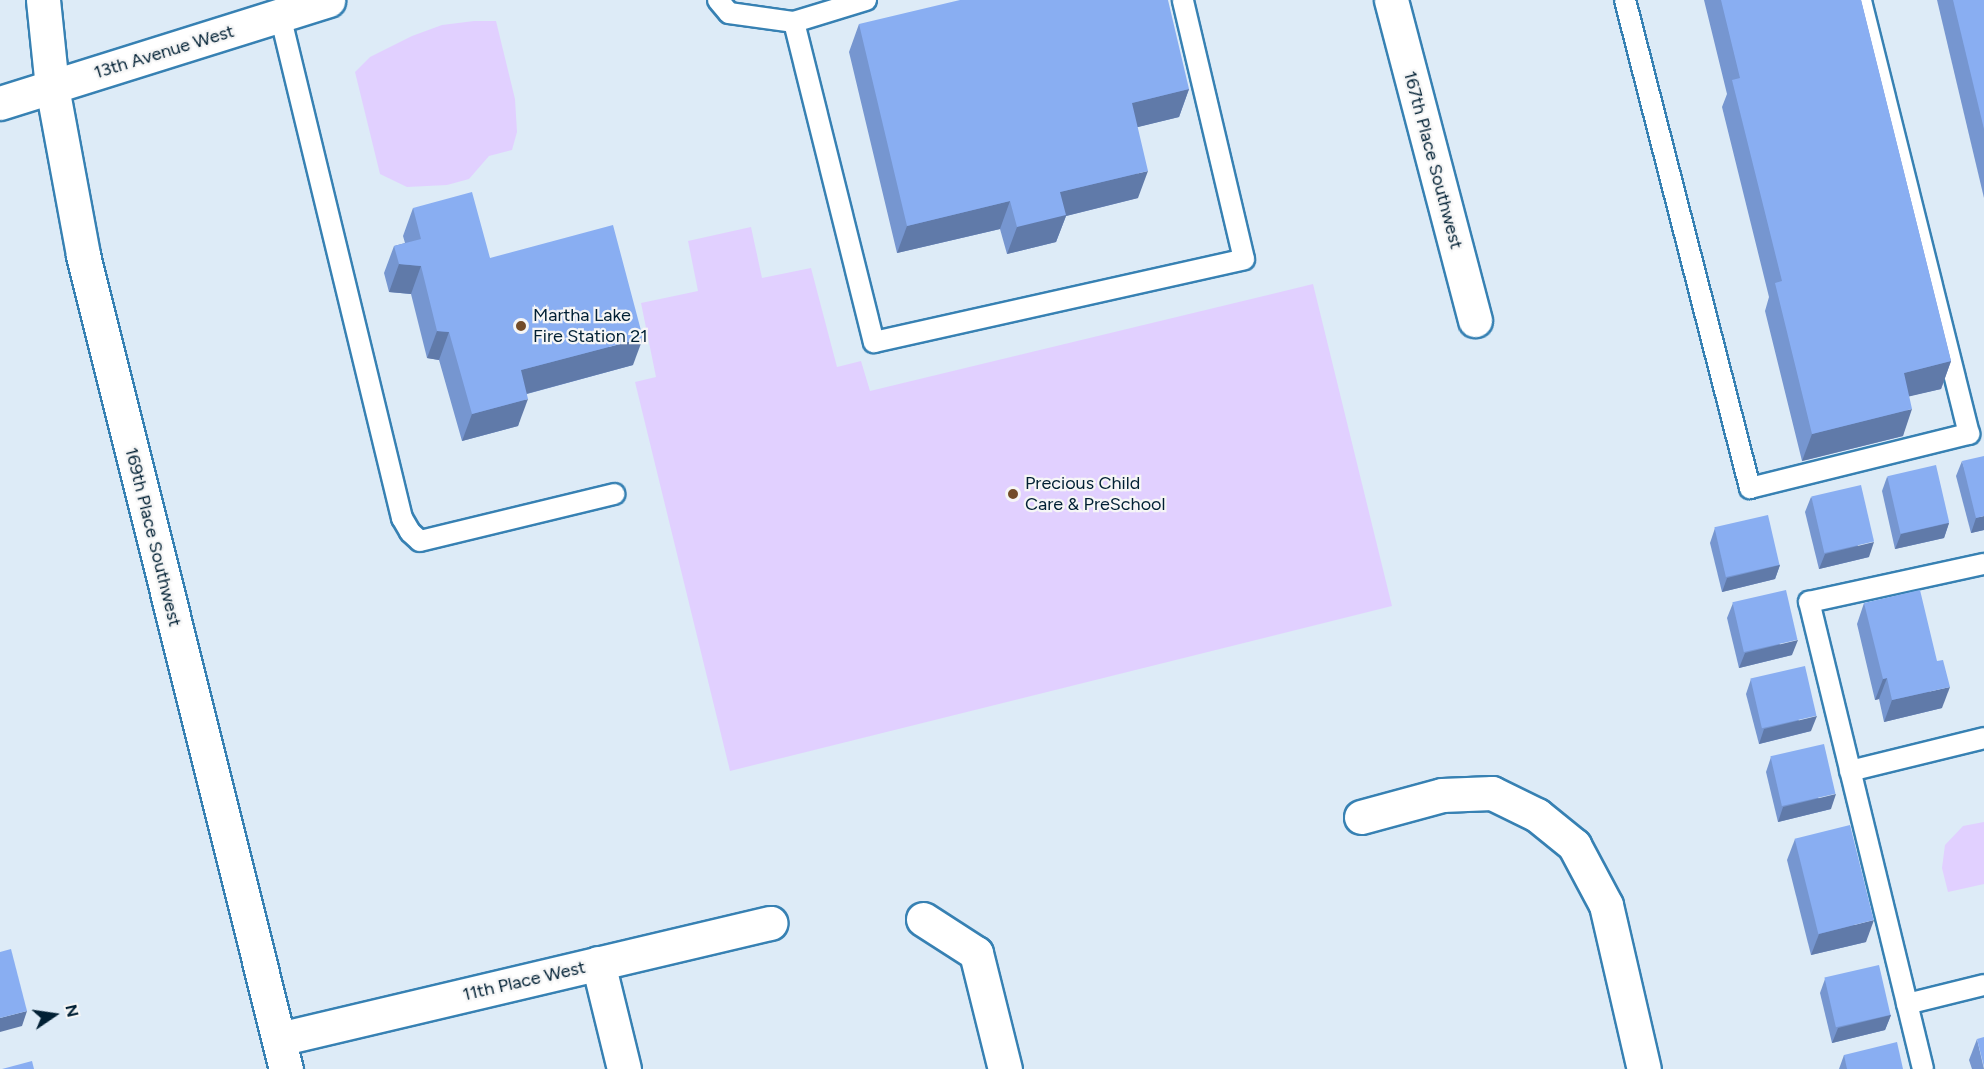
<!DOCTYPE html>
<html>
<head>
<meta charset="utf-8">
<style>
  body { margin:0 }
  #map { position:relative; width:1984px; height:1069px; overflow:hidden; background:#ddebf7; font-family:Figtree,sans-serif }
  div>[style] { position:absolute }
  .green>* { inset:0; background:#e1d0ff }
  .roads { filter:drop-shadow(2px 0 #3781b3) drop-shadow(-2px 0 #3781b3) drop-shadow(0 2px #3781b3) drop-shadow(0 -2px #3781b3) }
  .lane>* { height:20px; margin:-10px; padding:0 10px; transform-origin:10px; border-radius:10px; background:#fff }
  .street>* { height:33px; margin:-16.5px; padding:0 16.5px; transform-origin:16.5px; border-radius:16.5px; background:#fff }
  .secondary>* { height:33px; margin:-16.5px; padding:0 16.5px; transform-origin:16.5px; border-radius:16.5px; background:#fff }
  .wall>* { inset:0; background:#7696d0 }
  .shaded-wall>* { inset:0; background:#607aa9 }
  .building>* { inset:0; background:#89aef2; transform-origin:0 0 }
  .dots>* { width:16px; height:16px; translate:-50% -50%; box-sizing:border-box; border:3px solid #f6f6f6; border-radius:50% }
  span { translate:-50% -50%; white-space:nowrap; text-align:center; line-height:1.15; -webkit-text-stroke:4.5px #f6f6f6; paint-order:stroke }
  .street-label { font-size:18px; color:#012034 }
  .poi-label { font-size:18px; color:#012034 }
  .left { translate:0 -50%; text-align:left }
  .north { position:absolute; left:24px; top:985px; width:60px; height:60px; -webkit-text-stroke:4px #f6f6f6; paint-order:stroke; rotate:77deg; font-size:16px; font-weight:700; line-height:24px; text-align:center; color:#012034 }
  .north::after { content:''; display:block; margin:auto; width:21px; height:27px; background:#012034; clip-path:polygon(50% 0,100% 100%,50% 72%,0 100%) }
</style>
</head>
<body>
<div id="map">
  <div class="green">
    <div style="clip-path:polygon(474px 21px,496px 21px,515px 99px,517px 132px,512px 150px,489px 156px,469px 179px,447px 185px,407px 187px,380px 174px,355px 72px,370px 57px,412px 36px,442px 25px)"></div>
    <div style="clip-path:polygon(751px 227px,762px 278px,811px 268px,837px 367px,861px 361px,870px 391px,1313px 284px,1392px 606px,730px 771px,635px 382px,656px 377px,641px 303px,698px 291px,688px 241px)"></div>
    <div style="clip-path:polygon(1984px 822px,1984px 884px,1948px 892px,1942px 868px,1945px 845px,1963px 826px)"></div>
  </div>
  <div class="roads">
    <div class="lane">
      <div style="left:718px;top:0;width:17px;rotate:50deg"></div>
      <div style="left:729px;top:13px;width:66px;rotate:7.9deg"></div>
      <div style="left:866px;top:0;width:75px;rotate:163deg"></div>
      <div style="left:794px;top:22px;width:330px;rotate:76deg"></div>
      <div style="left:874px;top:342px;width:379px;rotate:-12.6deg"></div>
      <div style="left:1244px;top:259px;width:266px;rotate:-103.3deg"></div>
      <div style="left:1625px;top:0;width:504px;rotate:75.63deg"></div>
      <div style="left:1750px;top:488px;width:226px;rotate:-13.9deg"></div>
      <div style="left:1969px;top:434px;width:447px;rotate:-104deg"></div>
      <div style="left:280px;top:15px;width:518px;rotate:76.37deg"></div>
      <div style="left:402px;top:518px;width:16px;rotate:60deg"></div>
      <div style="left:410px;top:532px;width:13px;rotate:42deg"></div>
      <div style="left:420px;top:541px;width:200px;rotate:-13.6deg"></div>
      <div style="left:1850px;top:771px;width:138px;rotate:-13.8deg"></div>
      <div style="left:1907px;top:1004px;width:79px;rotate:-13.9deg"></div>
      <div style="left:1923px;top:1069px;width:481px;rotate:-103.7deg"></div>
      <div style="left:1809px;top:602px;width:179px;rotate:-12.3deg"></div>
    </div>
    <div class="street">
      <div style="left:43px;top:0;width:87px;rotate:84.1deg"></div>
      <div style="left:52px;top:87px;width:171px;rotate:79.5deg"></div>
      <div style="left:83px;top:255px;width:839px;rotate:76deg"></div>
      <div style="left:1391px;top:0;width:331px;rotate:75.3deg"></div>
      <div style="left:1361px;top:817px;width:84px;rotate:-15.2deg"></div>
      <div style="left:1442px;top:795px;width:50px;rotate:-2.3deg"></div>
      <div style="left:1492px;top:793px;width:50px;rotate:26.1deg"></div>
      <div style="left:1537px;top:815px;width:48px;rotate:39deg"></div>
      <div style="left:1574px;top:845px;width:68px;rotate:61.9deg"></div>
      <div style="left:1606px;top:905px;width:168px;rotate:77deg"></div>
      <div style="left:923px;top:919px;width:63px;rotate:32.7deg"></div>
      <div style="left:976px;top:953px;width:120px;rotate:76deg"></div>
      <div style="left:598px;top:963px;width:109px;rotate:76.2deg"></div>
      <div style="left:279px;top:1039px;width:505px;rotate:-13.29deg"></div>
    </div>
    <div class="secondary">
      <div style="left:0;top:103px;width:344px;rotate:-17.4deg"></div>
    </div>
  </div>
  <div class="wall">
    <div style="clip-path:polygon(1704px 0,1861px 0,1951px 361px,1941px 389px,1909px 396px,1903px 436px,1802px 461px,1765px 311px,1769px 297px,1722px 107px,1727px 94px)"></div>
    <div style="clip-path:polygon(1937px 0,1984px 0,1984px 198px)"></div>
    <div style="clip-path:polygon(859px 24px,1189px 89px,1179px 117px,1137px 127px,1138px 198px,1066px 216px,1056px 242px,1007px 254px,1000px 229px,897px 253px,849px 52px)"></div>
    <div style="clip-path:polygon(413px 208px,490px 258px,633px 365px,527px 394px,518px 426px,462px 441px,439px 360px,427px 358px,411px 294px,389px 292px,384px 273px,394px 246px,405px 243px,403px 236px)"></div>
    <div style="clip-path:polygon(1962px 461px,1984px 530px,1971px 533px,1956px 476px)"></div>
    <div style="clip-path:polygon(1887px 477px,1949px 523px,1944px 538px,1895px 549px,1882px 491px)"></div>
    <div style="clip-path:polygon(1811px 497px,1869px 557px,1819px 569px,1805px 512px)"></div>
    <div style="clip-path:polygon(1715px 528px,1780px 565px,1775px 579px,1722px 592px,1710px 543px)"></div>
    <div style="clip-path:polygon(1733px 603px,1792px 655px,1739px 668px,1727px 618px)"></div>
    <div style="clip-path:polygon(1864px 603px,1942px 708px,1884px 722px,1879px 699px,1875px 700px,1857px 624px)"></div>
    <div style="clip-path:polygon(1751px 679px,1811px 731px,1759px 744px,1746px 694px)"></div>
    <div style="clip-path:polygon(1771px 757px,1831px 809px,1778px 822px,1766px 772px)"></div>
    <div style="clip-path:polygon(1795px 839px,1866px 942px,1811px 955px,1787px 860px)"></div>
    <div style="clip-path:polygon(1825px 979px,1891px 1015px,1885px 1030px,1832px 1043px,1820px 993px)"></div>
    <div style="clip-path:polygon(1977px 1039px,1984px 1069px,1972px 1069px,1969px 1060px)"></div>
    <div style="clip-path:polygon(1844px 1055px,1903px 1069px,1839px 1069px)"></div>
  </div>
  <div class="shaded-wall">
    <div style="clip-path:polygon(1189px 89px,1179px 117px,1122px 131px,1132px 103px)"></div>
    <div style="clip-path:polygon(1148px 171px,1138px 198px,1066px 216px,1056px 242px,1007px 254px,1017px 227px,1060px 192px)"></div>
    <div style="clip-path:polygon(1010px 201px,1000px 229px,897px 253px,907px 226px)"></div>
    <div style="clip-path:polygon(399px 264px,421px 266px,411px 294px,389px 292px)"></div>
    <div style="clip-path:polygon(437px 331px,449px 332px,439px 360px,427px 358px)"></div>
    <div style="clip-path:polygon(643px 338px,633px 365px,511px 398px,521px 370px)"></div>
    <div style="clip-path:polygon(1951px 361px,1941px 389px,1894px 400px,1904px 373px)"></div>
    <div style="clip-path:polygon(528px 399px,518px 426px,462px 441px,472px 414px)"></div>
    <div style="clip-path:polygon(1912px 409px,1903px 436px,1802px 461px,1812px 434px)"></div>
    <div style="clip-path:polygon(1984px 516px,1984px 530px,1971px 533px,1976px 518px)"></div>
    <div style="clip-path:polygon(1949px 523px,1944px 538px,1895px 549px,1901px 534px)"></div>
    <div style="clip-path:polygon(1874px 542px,1869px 557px,1819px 569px,1825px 554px)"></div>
    <div style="clip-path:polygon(1780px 565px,1775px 579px,1722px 592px,1727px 578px)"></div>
    <div style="clip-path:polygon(1798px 640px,1792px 655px,1739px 668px,1745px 653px)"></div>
    <div style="clip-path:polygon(1887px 678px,1879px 699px,1875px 700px,1883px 679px)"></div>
    <div style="clip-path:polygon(1950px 687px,1942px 708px,1884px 722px,1892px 700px)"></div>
    <div style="clip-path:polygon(1817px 716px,1811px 731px,1759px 744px,1764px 729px)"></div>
    <div style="clip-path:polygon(1836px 794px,1831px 809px,1778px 822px,1783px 807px)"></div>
    <div style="clip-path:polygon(1874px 920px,1866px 942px,1811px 955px,1819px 934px)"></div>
    <div style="clip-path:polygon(27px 1011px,22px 1026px,0 1032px,0 1018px)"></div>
    <div style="clip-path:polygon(1891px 1015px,1885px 1030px,1832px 1043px,1838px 1028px)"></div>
  </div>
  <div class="building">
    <div style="clip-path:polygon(960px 0,1168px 0,1189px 89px,1132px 103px,1148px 171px,1060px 192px,1066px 215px,1017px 227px,1010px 201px,907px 226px,859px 24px)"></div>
    <div style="clip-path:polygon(1721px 0,1861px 0,1951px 361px,1904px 373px,1912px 409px,1812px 434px,1775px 283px,1782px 281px,1732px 80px,1740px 78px)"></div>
    <div style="clip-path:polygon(1953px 0,1984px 0,1984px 129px)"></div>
    <div style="clip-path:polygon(472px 192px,490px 258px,613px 225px,643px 338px,521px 370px,528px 399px,472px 414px,449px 332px,437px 331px,421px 266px,399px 264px,394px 246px,421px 239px,413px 208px)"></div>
    <div style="clip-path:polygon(1984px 456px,1984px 516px,1976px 518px,1962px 461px)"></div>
    <div style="left:1936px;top:465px;width:59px;height:50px;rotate:77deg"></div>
    <div style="left:1861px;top:485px;width:58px;height:51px;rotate:77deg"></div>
    <div style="left:1768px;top:515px;width:51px;height:55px;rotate:77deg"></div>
    <div style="left:1786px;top:590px;width:51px;height:55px;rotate:77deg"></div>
    <div style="clip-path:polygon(1920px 590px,1937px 661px,1943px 660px,1950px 687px,1892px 700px,1887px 678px,1883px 679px,1864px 603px)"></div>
    <div style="left:1805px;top:666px;width:51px;height:56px;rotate:77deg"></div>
    <div style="left:1824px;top:744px;width:51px;height:55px;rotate:77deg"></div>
    <div style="left:1850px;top:825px;width:98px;height:57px;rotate:76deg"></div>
    <div style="clip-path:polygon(11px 949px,27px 1011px,0 1018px,0 952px)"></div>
    <div style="left:1879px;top:965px;width:51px;height:56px;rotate:77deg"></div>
    <div style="clip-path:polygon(1984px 1037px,1984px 1067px,1977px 1039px)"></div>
    <div style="clip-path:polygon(1897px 1042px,1903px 1069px,1847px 1069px,1844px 1055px)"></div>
    <div style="clip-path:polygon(32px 1061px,34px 1069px,2px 1069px)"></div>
  </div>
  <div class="dots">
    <div style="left:521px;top:326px;background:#734c29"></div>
    <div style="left:1013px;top:494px;background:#734c29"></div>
  </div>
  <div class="street-label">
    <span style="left:164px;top:52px;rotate:-17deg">13th Avenue West</span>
    <span style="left:1433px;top:160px;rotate:75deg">167th Place Southwest</span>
    <span style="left:153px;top:537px;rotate:76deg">169th Place Southwest</span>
    <span style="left:524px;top:981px;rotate:-13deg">11th Place West</span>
  </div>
  <div class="poi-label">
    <span class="left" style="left:533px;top:326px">Martha Lake<br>Fire Station 21</span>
    <span class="left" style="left:1025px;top:494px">Precious Child<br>Care &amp; PreSchool</span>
  </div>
  <div class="north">N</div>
</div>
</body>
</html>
